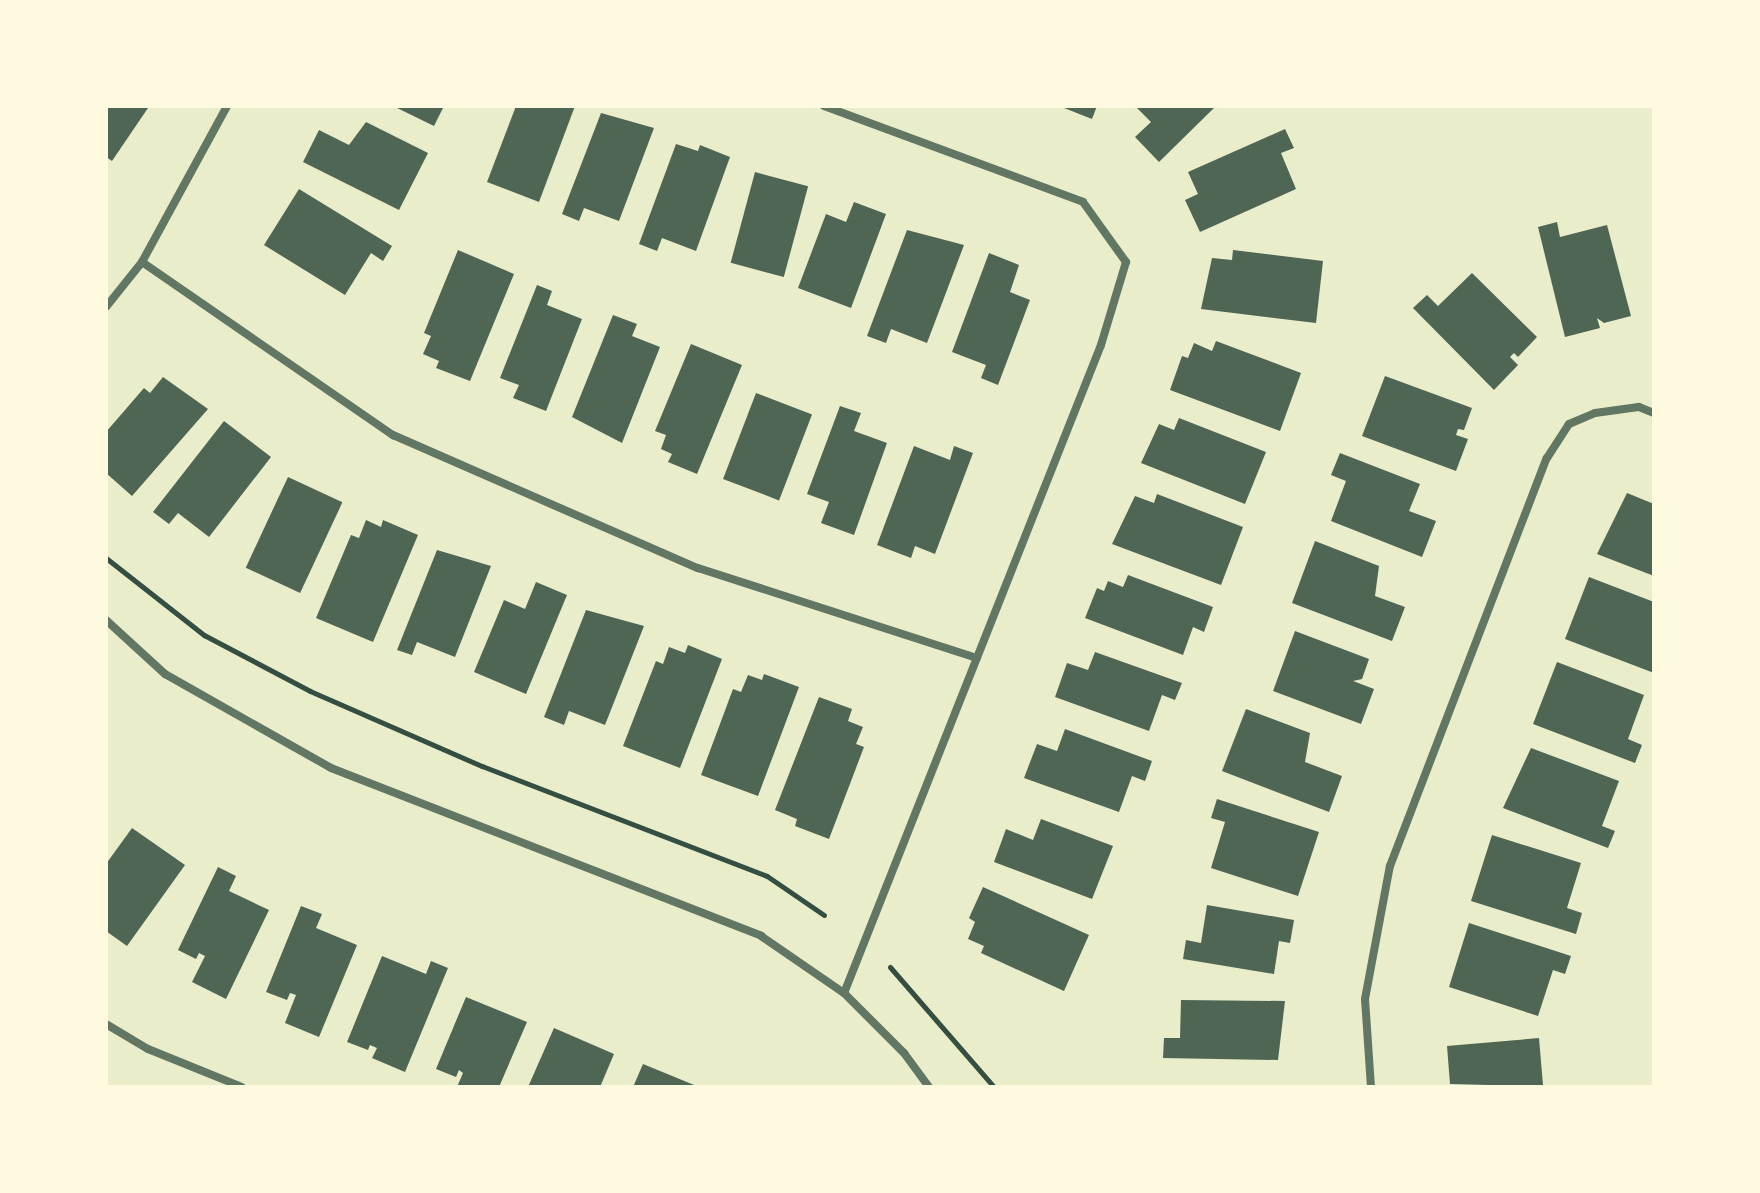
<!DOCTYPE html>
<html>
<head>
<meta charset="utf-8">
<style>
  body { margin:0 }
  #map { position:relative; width:1760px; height:1193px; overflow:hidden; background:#e9edc9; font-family:"Asap Condensed",sans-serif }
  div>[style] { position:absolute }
  .building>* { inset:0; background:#4f6655; transform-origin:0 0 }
  .path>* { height:5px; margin:-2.5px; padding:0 2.5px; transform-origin:2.5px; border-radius:2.5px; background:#344e41 }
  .minor>* { height:8px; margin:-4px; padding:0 4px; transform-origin:4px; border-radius:4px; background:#617663 }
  span { translate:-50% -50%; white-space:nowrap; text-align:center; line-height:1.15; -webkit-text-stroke:6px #fefae0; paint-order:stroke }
  .frame { position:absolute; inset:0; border:108px solid #fefae0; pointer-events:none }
</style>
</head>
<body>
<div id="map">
  <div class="building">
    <div style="clip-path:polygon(106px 106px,148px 108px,112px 161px,106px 157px)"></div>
    <div style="clip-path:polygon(393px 106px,444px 106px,434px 126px)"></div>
    <div style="clip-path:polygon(516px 106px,575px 106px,539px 202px,487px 182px)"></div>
    <div style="clip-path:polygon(1059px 106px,1097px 106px,1092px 119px)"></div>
    <div style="clip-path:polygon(1135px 106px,1216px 106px,1159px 162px,1135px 137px,1151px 122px)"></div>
    <div style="clip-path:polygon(601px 113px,654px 128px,619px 221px,584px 208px,579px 221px,562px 214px)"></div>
    <div style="clip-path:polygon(366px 122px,428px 153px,399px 210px,303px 162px,319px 130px,349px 145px)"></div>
    <div style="clip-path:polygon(1285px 129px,1294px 148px,1281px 153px,1296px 189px,1200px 232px,1185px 200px,1198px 194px,1188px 172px)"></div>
    <div style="clip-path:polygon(676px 144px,698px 151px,700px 145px,730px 157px,696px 251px,662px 238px,657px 251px,639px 244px)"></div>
    <div style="left:755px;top:172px;width:55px;height:94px;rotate:15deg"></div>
    <div style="clip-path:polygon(299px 189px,392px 246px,383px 261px,371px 253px,345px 295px,264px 245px)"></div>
    <div style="clip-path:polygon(854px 202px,886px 214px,851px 308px,798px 288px,826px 214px,846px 222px)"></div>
    <div style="clip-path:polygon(1557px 222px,1560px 237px,1607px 225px,1631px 316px,1604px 323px,1597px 318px,1600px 328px,1565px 337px,1538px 227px)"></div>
    <div style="clip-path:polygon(907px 230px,964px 245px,927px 343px,891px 329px,886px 343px,867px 336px)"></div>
    <div style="clip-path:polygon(458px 250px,514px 274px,470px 381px,436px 368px,439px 361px,423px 354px,431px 336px,424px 333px)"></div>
    <div style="clip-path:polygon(1233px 250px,1323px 261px,1316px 323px,1201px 309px,1212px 258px,1232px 260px)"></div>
    <div style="clip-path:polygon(989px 253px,1019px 265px,1010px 292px,1030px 300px,998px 385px,981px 378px,986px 365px,952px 352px)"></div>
    <div style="clip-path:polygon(1472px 273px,1537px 337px,1518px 357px,1514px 353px,1510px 357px,1518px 365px,1494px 390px,1413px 308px,1427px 295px,1438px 306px)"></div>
    <div style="clip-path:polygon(537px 285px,552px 291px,547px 305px,582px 319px,546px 411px,513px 398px,519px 385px,500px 378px)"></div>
    <div style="clip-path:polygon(613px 315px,637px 324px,632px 336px,660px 347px,622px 443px,572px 417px)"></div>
    <div style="clip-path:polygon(1216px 341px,1301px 373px,1280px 431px,1170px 390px,1182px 356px,1188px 358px,1194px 343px,1212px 351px)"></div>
    <div style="clip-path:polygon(691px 344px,742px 365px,697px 474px,668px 462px,672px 454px,661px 449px,666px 435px,655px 431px)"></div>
    <div style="clip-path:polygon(1385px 376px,1472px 408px,1464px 430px,1458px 429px,1456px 435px,1468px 439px,1456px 471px,1362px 436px)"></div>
    <div style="clip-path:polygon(163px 377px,208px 409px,132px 496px,106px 473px,106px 432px,144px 388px,150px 393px)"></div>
    <div style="left:756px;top:393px;width:60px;height:92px;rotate:21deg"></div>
    <div style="clip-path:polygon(840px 406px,861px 413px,854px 431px,887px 443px,854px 535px,821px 523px,829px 502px,807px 494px)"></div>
    <div style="clip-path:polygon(1179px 418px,1266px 452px,1245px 504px,1141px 463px,1159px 424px,1174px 430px)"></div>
    <div style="clip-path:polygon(224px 421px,271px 457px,209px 537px,178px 513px,169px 524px,153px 512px)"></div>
    <div style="clip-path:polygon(914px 446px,950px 460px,954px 446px,973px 453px,935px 554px,915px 546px,911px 558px,877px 545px)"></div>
    <div style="clip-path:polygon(1340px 453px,1420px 484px,1409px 511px,1436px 521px,1422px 557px,1331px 521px,1346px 481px,1331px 475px)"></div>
    <div style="left:288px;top:477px;width:60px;height:100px;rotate:25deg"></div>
    <div style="clip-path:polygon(1627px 493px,1654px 504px,1654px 576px,1597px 554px)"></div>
    <div style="clip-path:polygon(1157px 494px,1243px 527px,1221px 585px,1112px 544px,1135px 496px,1154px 503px)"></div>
    <div style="clip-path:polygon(366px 520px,381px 527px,383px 520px,418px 535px,373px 642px,316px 618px,351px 535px,359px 538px)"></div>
    <div style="clip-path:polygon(1315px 541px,1379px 566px,1375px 596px,1405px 607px,1392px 641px,1292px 603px)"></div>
    <div style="clip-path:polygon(437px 550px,491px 566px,455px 657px,417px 642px,412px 655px,397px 650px)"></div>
    <div style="clip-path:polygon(1128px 575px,1213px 607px,1204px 632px,1193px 627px,1183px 655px,1085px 618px,1097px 588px,1104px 591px,1108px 581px,1123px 587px)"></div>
    <div style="clip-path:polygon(1589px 577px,1654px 602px,1654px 673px,1565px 639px)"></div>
    <div style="clip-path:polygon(536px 582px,567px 595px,526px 694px,474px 672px,504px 600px,525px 609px)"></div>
    <div style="clip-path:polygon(586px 610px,644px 626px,605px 725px,569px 711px,564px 725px,544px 717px)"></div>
    <div style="clip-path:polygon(1295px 631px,1369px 659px,1362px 679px,1353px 681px,1374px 689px,1361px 724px,1273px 691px)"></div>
    <div style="clip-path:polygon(688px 645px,722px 659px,680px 768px,623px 746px,656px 661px,663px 664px,669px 647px,685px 653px)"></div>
    <div style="clip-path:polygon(1095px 652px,1182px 683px,1175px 700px,1162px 695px,1149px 731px,1055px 697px,1067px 663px,1088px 670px)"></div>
    <div style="clip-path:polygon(1557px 662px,1644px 695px,1628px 739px,1642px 745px,1635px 763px,1533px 724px)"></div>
    <div style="clip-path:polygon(764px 674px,799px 687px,758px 796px,701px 775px,733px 689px,741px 692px,748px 675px,762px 680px)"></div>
    <div style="clip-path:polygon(819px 697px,852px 709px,848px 721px,863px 727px,856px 744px,864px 747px,829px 839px,795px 826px,797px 819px,775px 810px)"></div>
    <div style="clip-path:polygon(1246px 709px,1310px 733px,1305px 762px,1342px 776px,1329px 812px,1222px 771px)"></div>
    <div style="clip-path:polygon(1065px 729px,1152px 761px,1145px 781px,1132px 776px,1119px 812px,1024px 778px,1037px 744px,1057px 751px)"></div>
    <div style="clip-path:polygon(1531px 748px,1619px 781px,1602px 826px,1615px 831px,1608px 848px,1503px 808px)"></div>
    <div style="clip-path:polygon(1217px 799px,1319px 832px,1298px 896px,1211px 868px,1225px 822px,1211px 818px)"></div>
    <div style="clip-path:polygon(1041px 819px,1113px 846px,1092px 899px,994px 862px,1006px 829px,1033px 840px)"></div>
    <div style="clip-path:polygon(132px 828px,185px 865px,127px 946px,106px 931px,106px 864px)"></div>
    <div style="clip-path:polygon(1492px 835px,1581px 863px,1567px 908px,1582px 913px,1576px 934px,1471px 901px)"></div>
    <div style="clip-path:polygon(218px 867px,236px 876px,229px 891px,269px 910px,226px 999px,192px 982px,205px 956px,199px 953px,196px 959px,178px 950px)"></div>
    <div style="clip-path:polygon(983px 887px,1089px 935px,1064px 991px,981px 953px,984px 946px,968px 939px,975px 922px,969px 918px)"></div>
    <div style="clip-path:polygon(1207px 905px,1294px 920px,1290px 943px,1279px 941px,1274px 974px,1183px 959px,1186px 940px,1201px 943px)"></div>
    <div style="clip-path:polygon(301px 906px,322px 914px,316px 928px,357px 945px,319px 1037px,285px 1023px,296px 995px,290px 993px,287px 1000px,266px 992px)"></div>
    <div style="clip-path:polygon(1469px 923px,1571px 956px,1565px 974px,1553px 970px,1538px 1016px,1449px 987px)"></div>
    <div style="clip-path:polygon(382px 956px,426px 974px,431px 961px,448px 968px,405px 1072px,372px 1058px,377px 1048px,370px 1045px,368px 1050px,347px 1042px)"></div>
    <div style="clip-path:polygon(466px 997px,527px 1022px,499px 1087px,457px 1087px,463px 1073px,459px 1070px,456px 1077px,436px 1069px)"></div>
    <div style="clip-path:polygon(1181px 1000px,1285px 1001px,1278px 1060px,1163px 1058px,1164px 1038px,1180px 1038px)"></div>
    <div style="clip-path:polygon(554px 1028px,614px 1054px,600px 1087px,528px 1087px)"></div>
    <div style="clip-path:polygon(1539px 1038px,1543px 1085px,1559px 1087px,1450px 1084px,1447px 1046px)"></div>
    <div style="clip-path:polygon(643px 1064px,699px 1087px,633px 1087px)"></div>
  </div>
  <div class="path">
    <div style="left:106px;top:558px;width:125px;rotate:38.2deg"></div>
    <div style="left:204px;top:635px;width:120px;rotate:27.8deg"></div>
    <div style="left:310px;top:691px;width:188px;rotate:23.6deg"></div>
    <div style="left:482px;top:766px;width:305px;rotate:21.1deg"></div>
    <div style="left:767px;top:876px;width:69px;rotate:34.4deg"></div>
    <div style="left:890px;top:967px;width:159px;rotate:49.1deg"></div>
  </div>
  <div class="minor">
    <div style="left:824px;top:106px;width:276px;rotate:20.3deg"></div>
    <div style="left:1083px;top:202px;width:74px;rotate:54.4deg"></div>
    <div style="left:1126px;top:262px;width:87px;rotate:106.8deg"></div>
    <div style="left:1101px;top:345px;width:697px;rotate:111.63deg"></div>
    <div style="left:142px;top:262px;width:305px;rotate:34.6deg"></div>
    <div style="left:393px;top:435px;width:333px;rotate:23.6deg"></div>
    <div style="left:698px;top:568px;width:293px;rotate:17.9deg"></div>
    <div style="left:106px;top:307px;width:58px;rotate:-51.3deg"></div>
    <div style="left:142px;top:262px;width:178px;rotate:-61.4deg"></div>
    <div style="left:106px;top:620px;width:80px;rotate:42.5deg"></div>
    <div style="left:165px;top:674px;width:191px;rotate:29.5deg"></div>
    <div style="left:331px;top:768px;width:462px;rotate:21.3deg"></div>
    <div style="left:761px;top:936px;width:101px;rotate:34.5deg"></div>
    <div style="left:844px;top:993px;width:85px;rotate:45deg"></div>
    <div style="left:904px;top:1053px;width:42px;rotate:53.7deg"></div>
    <div style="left:106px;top:1024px;width:49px;rotate:30.8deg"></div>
    <div style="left:148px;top:1049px;width:101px;rotate:22deg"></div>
    <div style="left:1371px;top:1087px;width:88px;rotate:-93.9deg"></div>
    <div style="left:1365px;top:999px;width:135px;rotate:-79.4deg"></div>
    <div style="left:1390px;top:866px;width:437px;rotate:-69deg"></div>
    <div style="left:1547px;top:458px;width:40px;rotate:-57.1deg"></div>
    <div style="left:1569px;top:424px;width:28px;rotate:-23deg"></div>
    <div style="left:1595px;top:413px;width:44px;rotate:-7.8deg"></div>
    <div style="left:1639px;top:407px;width:16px;rotate:22deg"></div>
  </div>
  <div class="frame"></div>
</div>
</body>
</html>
